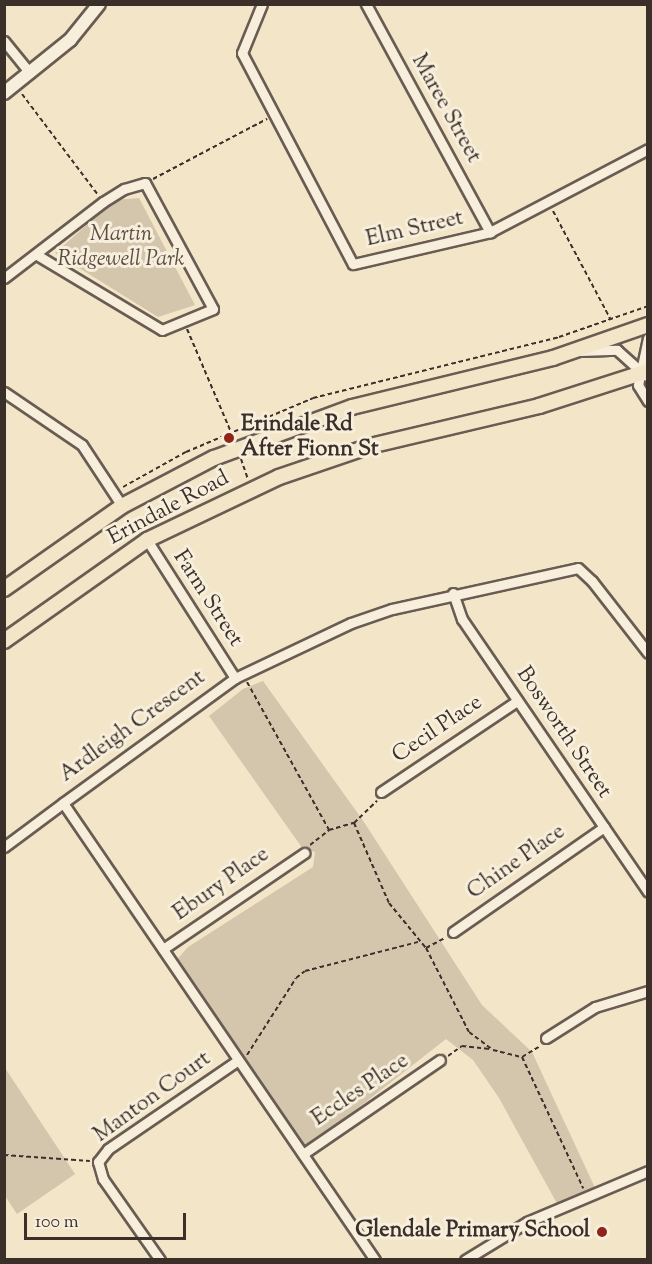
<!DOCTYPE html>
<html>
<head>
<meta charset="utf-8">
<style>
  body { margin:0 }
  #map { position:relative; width:652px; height:1264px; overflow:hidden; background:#f3e5c8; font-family:"Sorts Mill Goudy",serif }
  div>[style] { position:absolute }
  .green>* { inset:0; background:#d4c6ad }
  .path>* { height:2px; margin-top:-1px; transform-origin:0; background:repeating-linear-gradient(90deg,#3b2f2a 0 4.5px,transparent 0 7.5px) }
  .roads { filter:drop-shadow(2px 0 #695c52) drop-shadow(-2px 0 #695c52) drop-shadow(0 2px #695c52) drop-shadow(0 -2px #695c52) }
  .street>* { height:9px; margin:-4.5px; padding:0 4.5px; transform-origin:4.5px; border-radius:4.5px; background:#f7eedb }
  .secondary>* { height:12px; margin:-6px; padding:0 6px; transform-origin:6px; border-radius:6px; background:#f7eedb }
  .primary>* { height:14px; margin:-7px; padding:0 7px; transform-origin:7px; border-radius:7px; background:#f3e5c8 }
  .dots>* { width:16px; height:16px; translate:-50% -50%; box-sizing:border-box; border:3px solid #f7eedb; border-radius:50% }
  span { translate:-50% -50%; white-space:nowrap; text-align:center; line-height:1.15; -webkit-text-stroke:6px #f7eedb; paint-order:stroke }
  .street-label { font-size:22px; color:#3b2f2a }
  .park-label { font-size:22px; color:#5a4d44; font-style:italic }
  .poi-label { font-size:22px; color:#3b2f2a; font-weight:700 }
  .left { translate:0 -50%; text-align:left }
  .right { translate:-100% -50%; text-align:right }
  .frame { position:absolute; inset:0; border:6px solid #3b2f2a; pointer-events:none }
  .scale { position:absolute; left:24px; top:1213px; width:162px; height:27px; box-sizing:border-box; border:3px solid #3b2f2a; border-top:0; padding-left:8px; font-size:18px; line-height:21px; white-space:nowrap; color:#3b2f2a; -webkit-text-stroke:4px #f7eedb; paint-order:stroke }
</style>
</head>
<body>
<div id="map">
  <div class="green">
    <div style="clip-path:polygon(139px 198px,195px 305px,158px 317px,55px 253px,115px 200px)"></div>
    <div style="clip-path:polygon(263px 681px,364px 822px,482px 1005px,532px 1052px,596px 1190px,560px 1209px,499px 1098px,473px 1060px,446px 1039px,303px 1151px,173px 964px,188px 947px,313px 867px,315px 852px,303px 849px,209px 716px,243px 689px)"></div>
    <div style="clip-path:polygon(5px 1068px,75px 1174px,17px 1214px,5px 1196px)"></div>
  </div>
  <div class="path">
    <div style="left:22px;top:94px;width:126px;rotate:53deg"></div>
    <div style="left:153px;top:179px;width:129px;rotate:-27.8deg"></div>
    <div style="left:553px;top:211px;width:123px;rotate:62deg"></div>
    <div style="left:187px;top:329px;width:120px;rotate:66.9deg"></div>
    <div style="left:241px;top:459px;width:21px;rotate:71deg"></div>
    <div style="left:123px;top:487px;width:72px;rotate:-29.1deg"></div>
    <div style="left:186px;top:452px;width:138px;rotate:-23deg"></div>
    <div style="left:313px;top:398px;width:253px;rotate:-13.9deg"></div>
    <div style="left:559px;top:337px;width:94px;rotate:-19.2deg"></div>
    <div style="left:247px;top:682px;width:169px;rotate:61deg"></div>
    <div style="left:329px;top:830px;width:26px;rotate:-16deg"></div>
    <div style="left:354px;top:823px;width:87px;rotate:66.4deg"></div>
    <div style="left:389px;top:903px;width:58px;rotate:50.6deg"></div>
    <div style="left:426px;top:948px;width:94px;rotate:62.9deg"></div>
    <div style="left:469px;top:1032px;width:30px;rotate:37deg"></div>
    <div style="left:493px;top:1050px;width:30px;rotate:14deg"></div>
    <div style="left:522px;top:1057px;width:145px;rotate:65deg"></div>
    <div style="left:354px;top:823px;width:32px;rotate:-44deg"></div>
    <div style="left:310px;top:845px;width:24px;rotate:-38deg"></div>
    <div style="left:426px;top:948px;width:21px;rotate:-28deg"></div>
    <div style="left:247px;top:1055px;width:91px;rotate:-57.5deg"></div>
    <div style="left:296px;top:978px;width:11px;rotate:-38deg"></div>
    <div style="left:305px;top:971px;width:117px;rotate:-14.4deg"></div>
    <div style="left:448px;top:1056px;width:17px;rotate:-36deg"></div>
    <div style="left:462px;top:1046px;width:28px;rotate:6deg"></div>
    <div style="left:522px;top:1057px;width:21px;rotate:-31deg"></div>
    <div style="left:4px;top:1155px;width:86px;rotate:4deg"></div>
  </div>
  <div class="roads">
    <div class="street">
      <div style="left:262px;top:4px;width:53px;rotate:112.2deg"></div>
      <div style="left:242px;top:53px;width:238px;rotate:62.3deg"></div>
      <div style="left:353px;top:264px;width:141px;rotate:-13.1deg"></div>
      <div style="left:490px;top:232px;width:178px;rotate:-27.7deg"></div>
      <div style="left:366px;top:4px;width:260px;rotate:61.5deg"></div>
      <div style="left:4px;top:41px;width:41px;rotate:50.9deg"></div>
      <div style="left:4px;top:278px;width:125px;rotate:-37.5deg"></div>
      <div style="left:103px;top:202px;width:25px;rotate:-32deg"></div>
      <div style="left:124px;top:189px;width:22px;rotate:-16deg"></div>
      <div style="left:145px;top:183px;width:143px;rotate:61.6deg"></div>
      <div style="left:213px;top:309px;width:55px;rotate:157.6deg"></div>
      <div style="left:162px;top:330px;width:146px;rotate:-149deg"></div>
      <div style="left:648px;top:338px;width:48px;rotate:102deg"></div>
      <div style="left:638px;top:385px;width:19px;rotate:58deg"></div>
      <div style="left:580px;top:351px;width:37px;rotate:-2deg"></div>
      <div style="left:617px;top:350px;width:38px;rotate:42deg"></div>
      <div style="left:4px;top:392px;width:94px;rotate:34.2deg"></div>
      <div style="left:82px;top:445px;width:73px;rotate:56.7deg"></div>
      <div style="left:147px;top:540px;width:164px;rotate:57.5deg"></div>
      <div style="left:453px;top:593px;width:28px;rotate:71deg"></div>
      <div style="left:462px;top:619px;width:330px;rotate:55.7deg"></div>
      <div style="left:381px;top:792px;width:164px;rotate:-33.8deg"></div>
      <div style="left:4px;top:847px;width:74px;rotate:-36.7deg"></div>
      <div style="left:453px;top:932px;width:184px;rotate:-34.8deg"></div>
      <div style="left:163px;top:949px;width:171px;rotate:-34.2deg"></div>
      <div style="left:546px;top:1038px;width:58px;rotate:-32.3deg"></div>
      <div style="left:595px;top:1007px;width:55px;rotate:-16.8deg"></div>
      <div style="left:303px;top:1154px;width:166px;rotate:-34.5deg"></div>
      <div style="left:160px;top:1260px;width:99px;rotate:-125.1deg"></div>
      <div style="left:103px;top:1179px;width:18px;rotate:-106deg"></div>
      <div style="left:98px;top:1162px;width:16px;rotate:-52deg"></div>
      <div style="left:108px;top:1149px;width:156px;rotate:-34.3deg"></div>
      <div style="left:375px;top:1260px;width:553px;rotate:-124.32deg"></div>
      <div style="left:63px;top:803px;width:213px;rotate:-36deg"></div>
      <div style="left:235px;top:678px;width:128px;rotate:-25.4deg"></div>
      <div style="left:351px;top:623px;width:43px;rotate:-18.9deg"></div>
      <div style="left:392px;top:609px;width:190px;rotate:-12.4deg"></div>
      <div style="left:578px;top:568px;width:19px;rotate:43deg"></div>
      <div style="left:592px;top:581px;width:91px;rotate:52.1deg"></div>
      <div style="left:465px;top:1260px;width:73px;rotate:-31.5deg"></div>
      <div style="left:527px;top:1222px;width:131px;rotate:-22.9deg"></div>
    </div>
    <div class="secondary">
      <div style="left:4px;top:93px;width:85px;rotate:-38.8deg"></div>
      <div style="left:70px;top:40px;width:46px;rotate:-51.1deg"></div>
    </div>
    <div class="primary">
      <div style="left:4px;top:589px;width:144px;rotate:-35.1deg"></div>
      <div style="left:122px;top:506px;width:104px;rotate:-27.6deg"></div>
      <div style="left:214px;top:458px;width:147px;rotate:-20.3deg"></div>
      <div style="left:352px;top:407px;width:207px;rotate:-13.7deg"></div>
      <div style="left:553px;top:358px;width:101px;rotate:-19.2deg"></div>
      <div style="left:4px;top:641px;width:175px;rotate:-35.2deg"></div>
      <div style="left:147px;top:540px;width:146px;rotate:-25.5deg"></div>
      <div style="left:279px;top:477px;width:96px;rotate:-18.8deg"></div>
      <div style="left:370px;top:446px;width:174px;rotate:-13.3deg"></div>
      <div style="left:539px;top:406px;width:114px;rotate:-17.8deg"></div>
    </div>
  </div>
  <div class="dots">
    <div style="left:229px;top:438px;background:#8f2418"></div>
    <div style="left:602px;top:1232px;background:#8f2418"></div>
  </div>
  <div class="street-label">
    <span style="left:445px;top:109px;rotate:61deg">Maree Street</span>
    <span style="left:415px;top:230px;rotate:-13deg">Elm Street</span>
    <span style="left:169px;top:509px;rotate:-28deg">Erindale Road</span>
    <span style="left:207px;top:599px;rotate:57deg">Farm Street</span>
    <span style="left:133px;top:727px;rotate:-36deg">Ardleigh Crescent</span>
    <span style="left:438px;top:730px;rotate:-34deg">Cecil Place</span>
    <span style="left:563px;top:733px;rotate:56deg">Bosworth Street</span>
    <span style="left:517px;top:863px;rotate:-35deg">Chine Place</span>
    <span style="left:222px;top:885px;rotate:-35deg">Ebury Place</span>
    <span style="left:361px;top:1091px;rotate:-34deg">Eccles Place</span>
    <span style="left:153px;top:1098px;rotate:-36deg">Manton Court</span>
  </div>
  <div class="park-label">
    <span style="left:121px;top:248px">Martin<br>Ridgewell Park</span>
  </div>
  <div class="poi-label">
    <span class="left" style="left:241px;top:438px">Erindale Rd<br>After Fionn St</span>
    <span class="right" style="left:590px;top:1232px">Glendale Primary School</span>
  </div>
  <div class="frame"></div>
  <div class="scale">100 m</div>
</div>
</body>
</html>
